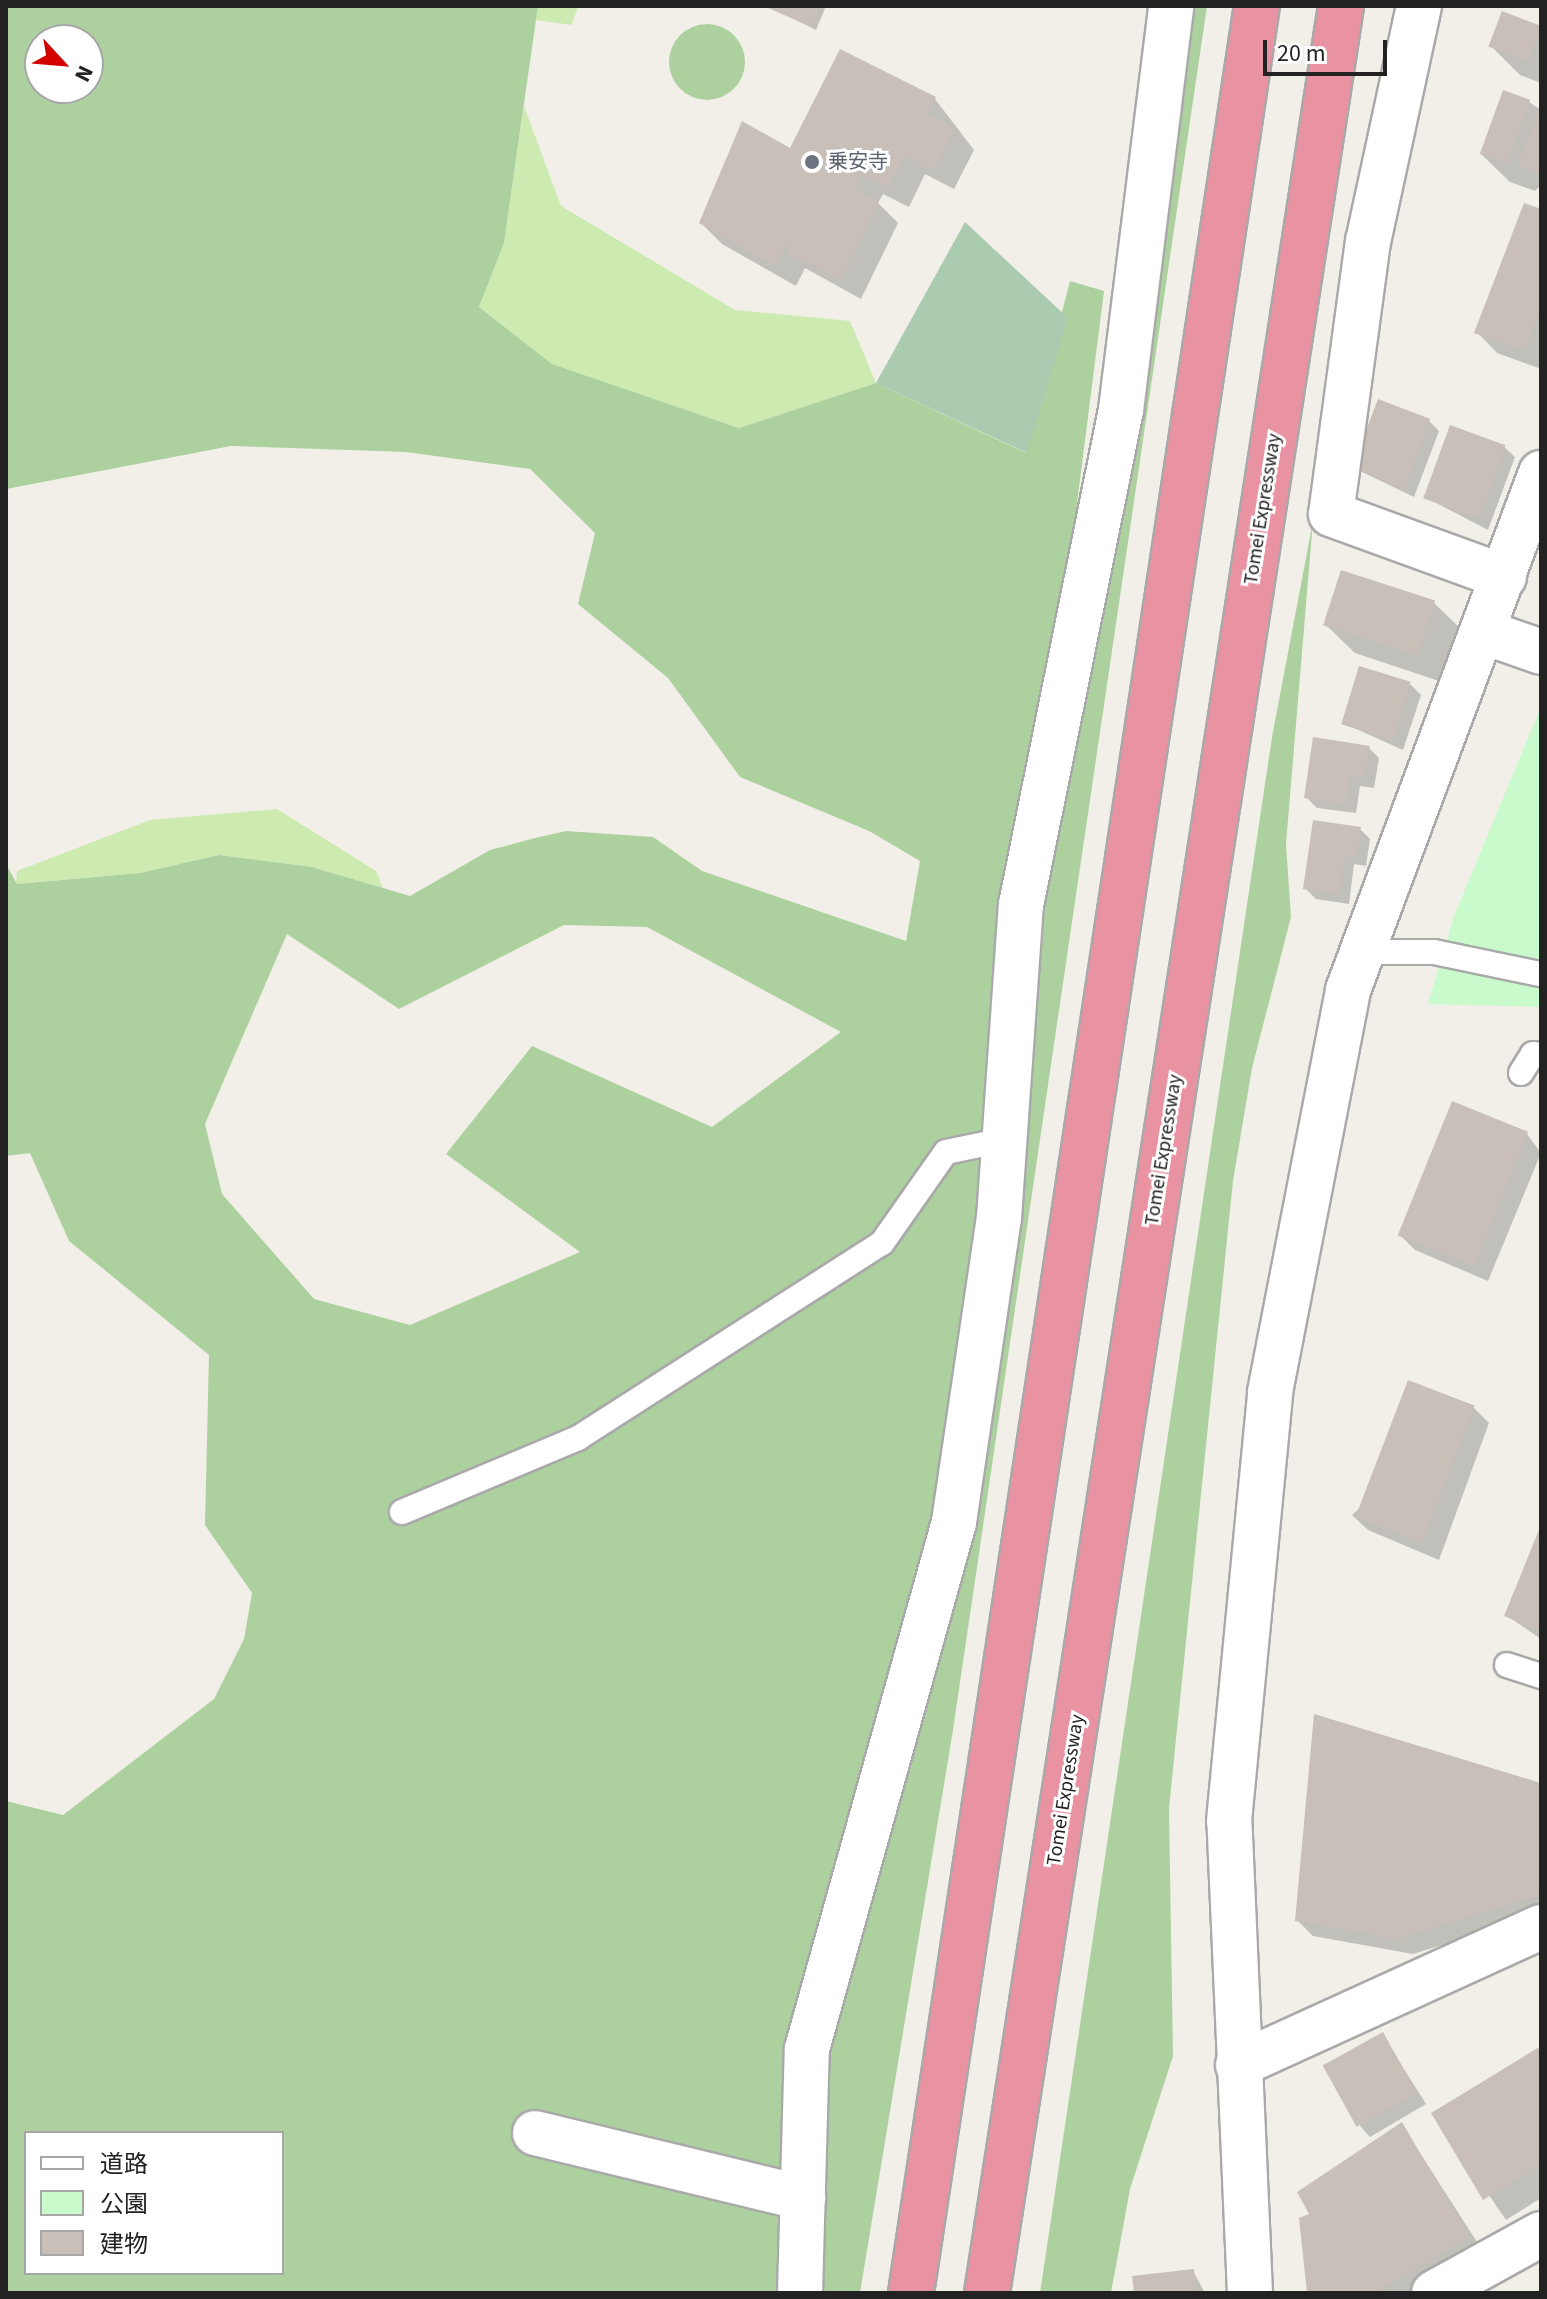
<!DOCTYPE html>
<html>
<head>
<meta charset="utf-8">
<style>
  body { margin:0 }
  #map { position:relative; width:1547px; height:2299px; overflow:hidden; background:#f2efe9; font-family:"Source Sans 3","Noto Sans JP",sans-serif }
  div>[style] { position:absolute }
  .grass>* { inset:0; background:#cdebb0 }
  .forest>* { inset:0; background:#add19e }
  .round { border-radius:50% }
  .cemetery>* { inset:0; background:#aacbaf }
  .park>* { inset:0; background:#c8facc }
  .shadow>* { inset:0; background:#0003 }
  .building>* { inset:0; background:#c7bfb8; transform-origin:0 0 }
  .roads { filter:drop-shadow(2px 0 #a9a9a9) drop-shadow(-2px 0 #a9a9a9) drop-shadow(0 2px #a9a9a9) drop-shadow(0 -2px #a9a9a9) }
  .service>* { height:24px; margin:-12px; padding:0 12px; transform-origin:12px; border-radius:12px; background:#fff }
  .minor>* { height:44px; margin:-22px; padding:0 22px; transform-origin:22px; border-radius:22px; background:#fff }
  .tertiary>* { height:44px; margin:-22px; padding:0 22px; transform-origin:22px; border-radius:22px; background:#fff }
  .motorway>* { height:44px; margin:-22px; padding:0 22px; transform-origin:22px; border-radius:22px; background:#e892a2 }
  .dots>* { width:22px; height:22px; translate:-50% -50%; box-sizing:border-box; border:4px solid #fff; border-radius:50% }
  span { translate:-50% -50%; white-space:nowrap; text-align:center; line-height:1.15; -webkit-text-stroke:6px #fff; paint-order:stroke }
  .worship-label { font-size:20px; color:#5b616d }
  .left { translate:0 -50%; text-align:left }
  .street-label { font-size:20px; color:#222 }
  .frame { position:absolute; inset:0; border:8px solid #222; pointer-events:none }
  .legend { position:absolute; left:24px; top:2131px; width:260px; height:144px; box-sizing:border-box; background:#fff; border:2px solid #a7a7a7; margin:0; padding:10px 14px; list-style:none; font-size:24px; color:#222 }
  .legend li { display:flex; align-items:center; gap:16px; height:40px }
  .legend b { width:40px; border:2px solid #a7a7a7 }
  .north { position:absolute; left:24px; top:24px; width:80px; height:80px; box-sizing:border-box; background:#fff; border:2px solid #a7a7a7; border-radius:50%; rotate:116deg; font-size:22px; font-weight:700; line-height:32px; text-align:center; color:#222 }
  .north::after { content:''; display:block; margin:auto; width:28px; height:36px; background:#d40000; clip-path:polygon(50% 0,100% 100%,50% 72%,0 100%) }
  .scale { position:absolute; left:1263px; top:40px; width:124px; height:36px; box-sizing:border-box; border:4px solid #222; border-top:0; padding-left:10px; font-size:24px; line-height:28px; white-space:nowrap; color:#222; -webkit-text-stroke:6px #fff; paint-order:stroke }
</style>
</head>
<body>
<div id="map">
  <div class="grass">
    <div style="clip-path:polygon(534px 6px,578px 6px,572px 25px,536px 20px)"></div>
    <div style="clip-path:polygon(524px 106px,561px 206px,735px 310px,850px 321px,876px 383px,739px 428px,552px 364px,479px 307px,504px 243px)"></div>
    <div style="clip-path:polygon(277px 809px,376px 871px,383px 888px,312px 867px,219px 855px,140px 873px,16px 884px,17px 871px,150px 820px)"></div>
  </div>
  <div class="forest">
    <div style="clip-path:polygon(evenodd,6px 6px,538px 6px,504px 243px,479px 307px,552px 364px,739px 428px,876px 383px,1026px 453px,1070px 281px,1104px 291px,942px 1566px,807px 2065px,800px 2293px,6px 2293px,6px 1801px,63px 1815px,214px 1699px,244px 1639px,252px 1593px,205px 1525px,209px 1355px,69px 1241px,30px 1153px,6px 1156px,6px 864px,17px 884px,140px 873px,219px 855px,312px 867px,410px 896px,490px 850px,539px 837px,566px 831px,653px 837px,702px 871px,906px 941px,920px 861px,869px 831px,740px 777px,668px 678px,578px 604px,595px 533px,530px 469px,406px 452px,231px 446px,6px 489px,6px 6px,40px 40px,88px 40px,88px 88px,40px 88px,40px 40px,6px 6px,564px 925px,647px 927px,841px 1032px,712px 1127px,532px 1046px,446px 1154px,580px 1252px,410px 1325px,314px 1299px,222px 1194px,205px 1124px,287px 934px,399px 1009px,564px 925px,6px 6px,26px 2133px,282px 2133px,282px 2273px,26px 2273px,26px 2133px)"></div>
    <div style="clip-path:polygon(1177px 6px,1207px 6px,953px 1730px,860px 2293px,814px 2293px,823px 2048px,956px 1584px,1044px 854px)"></div>
    <div class="round" style="left:669px;top:24px;width:76px;height:76px"></div>
    <div style="clip-path:polygon(1313px 521px,1286px 844px,1291px 917px,1252px 1068px,1233px 1181px,1169px 1808px,1173px 2056px,1130px 2189px,1111px 2293px,1040px 2293px,1272px 737px)"></div>
  </div>
  <div class="cemetery">
    <div style="clip-path:polygon(965px 222px,1068px 318px,1027px 453px,876px 383px)"></div>
  </div>
  <div class="park">
    <div style="clip-path:polygon(1541px 707px,1541px 1007px,1428px 1004px,1454px 916px)"></div>
  </div>
  <div class="shadow">
    <div style="clip-path:polygon(769px 6px,826px 6px,816px 30px)"></div>
    <div style="clip-path:polygon(1503px 14px,1541px 28px,1541px 83px,1520px 75px,1491px 46px)"></div>
    <div style="clip-path:polygon(841px 52px,935px 99px,974px 150px,954px 189px,925px 174px,909px 207px,883px 194px,878px 203px,898px 223px,861px 299px,805px 268px,796px 286px,722px 244px,701px 223px,791px 150px)"></div>
    <div style="clip-path:polygon(1529px 102px,1541px 110px,1541px 185px,1535px 191px,1510px 182px,1481px 154px)"></div>
    <div style="clip-path:polygon(1541px 211px,1541px 369px,1497px 353px,1477px 332px)"></div>
    <div style="clip-path:polygon(1429px 421px,1439px 431px,1414px 497px,1354px 468px)"></div>
    <div style="clip-path:polygon(1504px 447px,1515px 457px,1488px 530px,1423px 496px)"></div>
    <div style="clip-path:polygon(1434px 603px,1463px 631px,1445px 683px,1355px 653px,1326px 625px)"></div>
    <div style="clip-path:polygon(1410px 684px,1421px 695px,1403px 750px,1343px 723px)"></div>
    <div style="clip-path:polygon(1369px 748px,1379px 758px,1374px 788px,1360px 786px,1356px 813px,1317px 808px,1306px 797px)"></div>
    <div style="clip-path:polygon(1360px 829px,1370px 839px,1366px 866px,1354px 864px,1349px 904px,1316px 899px,1306px 889px)"></div>
    <div style="clip-path:polygon(1527px 1134px,1541px 1153px,1488px 1281px,1415px 1250px,1399px 1234px)"></div>
    <div style="clip-path:polygon(1473px 1407px,1489px 1423px,1439px 1560px,1368px 1530px,1352px 1515px)"></div>
    <div style="clip-path:polygon(1541px 1530px,1541px 1639px,1506px 1615px)"></div>
    <div style="clip-path:polygon(1541px 1785px,1541px 1914px,1413px 1954px,1313px 1936px,1297px 1920px)"></div>
    <div style="clip-path:polygon(1382px 2034px,1426px 2104px,1370px 2137px,1360px 2126px)"></div>
    <div style="clip-path:polygon(1541px 2048px,1541px 2198px,1506px 2220px,1433px 2114px)"></div>
    <div style="clip-path:polygon(1402px 2125px,1484px 2253px,1416px 2293px,1309px 2293px,1312px 2215px)"></div>
    <div style="clip-path:polygon(1193px 2271px,1205px 2293px,1136px 2293px)"></div>
  </div>
  <div class="building">
    <div style="clip-path:polygon(764px 6px,820px 6px,811px 27px)"></div>
    <div style="left:1502px;top:11px;width:42px;height:38px;rotate:21deg"></div>
    <div style="clip-path:polygon(840px 49px,936px 97px,927px 114px,955px 127px,933px 170px,904px 155px,888px 188px,862px 175px,854px 189px,879px 201px,840px 280px,788px 254px,788px 241px,775px 267px,699px 223px,742px 121px,790px 148px)"></div>
    <div style="left:1503px;top:90px;width:29px;height:68px;rotate:20deg"></div>
    <div style="clip-path:polygon(1541px 105px,1541px 174px,1518px 165px)"></div>
    <div style="clip-path:polygon(1524px 203px,1541px 209px,1541px 308px,1524px 351px,1474px 333px)"></div>
    <div style="left:1378px;top:399px;width:56px;height:74px;rotate:21deg"></div>
    <div style="left:1450px;top:425px;width:59px;height:78px;rotate:20deg"></div>
    <div style="left:1341px;top:570px;width:99px;height:58px;rotate:18deg"></div>
    <div style="left:1359px;top:666px;width:54px;height:61px;rotate:17deg"></div>
    <div style="clip-path:polygon(1313px 737px,1370px 746px,1364px 778px,1350px 776px,1346px 804px,1304px 798px)"></div>
    <div style="clip-path:polygon(1313px 820px,1361px 827px,1356px 856px,1344px 855px,1339px 894px,1303px 889px)"></div>
    <div style="left:1452px;top:1101px;width:82px;height:145px;rotate:22deg"></div>
    <div style="left:1408px;top:1380px;width:71px;height:147px;rotate:21deg"></div>
    <div style="clip-path:polygon(1541px 1525px,1541px 1631px,1504px 1616px)"></div>
    <div style="clip-path:polygon(1314px 1714px,1541px 1783px,1541px 1895px,1396px 1939px,1295px 1921px)"></div>
    <div style="left:1383px;top:2032px;width:70px;height:69px;rotate:61deg"></div>
    <div style="clip-path:polygon(1541px 2046px,1541px 2165px,1483px 2200px,1431px 2113px)"></div>
    <div style="clip-path:polygon(1402px 2122px,1469px 2237px,1374px 2293px,1307px 2293px,1299px 2218px,1309px 2214px,1297px 2192px)"></div>
    <div style="clip-path:polygon(1194px 2269px,1197px 2293px,1134px 2293px,1132px 2276px)"></div>
  </div>
  <div class="roads">
    <div class="service">
      <div style="left:1363px;top:952px;width:71px"></div>
      <div style="left:1434px;top:952px;width:108px;rotate:11.7deg"></div>
      <div style="left:1521px;top:1073px;width:22px;rotate:-58deg"></div>
      <div style="left:1533px;top:1054px;width:8px;rotate:7deg"></div>
      <div style="left:402px;top:1512px;width:191px;rotate:-22.8deg"></div>
      <div style="left:578px;top:1438px;width:361px;rotate:-32.7deg"></div>
      <div style="left:882px;top:1243px;width:111px;rotate:-54.9deg"></div>
      <div style="left:946px;top:1152px;width:59px;rotate:-11.7deg"></div>
      <div style="left:1507px;top:1665px;width:36px;rotate:18deg"></div>
    </div>
    <div class="minor">
      <div style="left:1419px;top:6px;width:240px;rotate:102.2deg"></div>
      <div style="left:1368px;top:241px;width:275px;rotate:97.7deg"></div>
      <div style="left:1331px;top:514px;width:184px;rotate:20deg"></div>
      <div style="left:1484px;top:632px;width:60px;rotate:19.3deg"></div>
      <div style="left:1238px;top:2065px;width:333px;rotate:-24.5deg"></div>
      <div style="left:535px;top:2133px;width:276px;rotate:13.6deg"></div>
      <div style="left:800px;top:2293px;width:244px;rotate:-88.4deg"></div>
      <div style="left:807px;top:2049px;width:547px;rotate:-74.41deg"></div>
      <div style="left:954px;top:1522px;width:307px;rotate:-81.6deg"></div>
      <div style="left:999px;top:1218px;width:314px;rotate:-86deg"></div>
      <div style="left:1021px;top:905px;width:505px;rotate:-78.58deg"></div>
      <div style="left:1121px;top:410px;width:407px;rotate:-82.9deg"></div>
      <div style="left:1434px;top:2293px;width:122px;rotate:-28.9deg"></div>
    </div>
    <div class="tertiary">
      <div style="left:1250px;top:2293px;width:472px;rotate:-92.5deg"></div>
      <div style="left:1229px;top:1821px;width:431px;rotate:-84.5deg"></div>
      <div style="left:1270px;top:1392px;width:409px;rotate:-79deg"></div>
      <div style="left:1348px;top:990px;width:552px;rotate:-69.53deg"></div>
    </div>
    <div class="motorway">
      <div style="left:911px;top:2293px;width:2313px;rotate:-81.4deg"></div>
      <div style="left:987px;top:2293px;width:2314px;rotate:-81.2deg"></div>
    </div>
  </div>
  <div class="dots">
    <div style="left:812px;top:162px;background:#6b7280"></div>
  </div>
  <div class="worship-label">
    <span class="left" style="left:828px;top:162px">乗安寺</span>
  </div>
  <div class="street-label">
    <span style="left:1263px;top:509px;rotate:-81deg">Tomei Expressway</span>
    <span style="left:1164px;top:1150px;rotate:-81deg">Tomei Expressway</span>
    <span style="left:1066px;top:1790px;rotate:-81deg">Tomei Expressway</span>
  </div>
  <div class="frame"></div>
  <ul class="legend">
  <li><b style="height:10px;background:#fff"></b>道路</li>
  <li><b style="height:22px;background:#c8facc"></b>公園</li>
  <li><b style="height:22px;background:#c7bfb8"></b>建物</li>
  </ul>
  <div class="north">N</div>
  <div class="scale">20 m</div>
</div>
</body>
</html>
